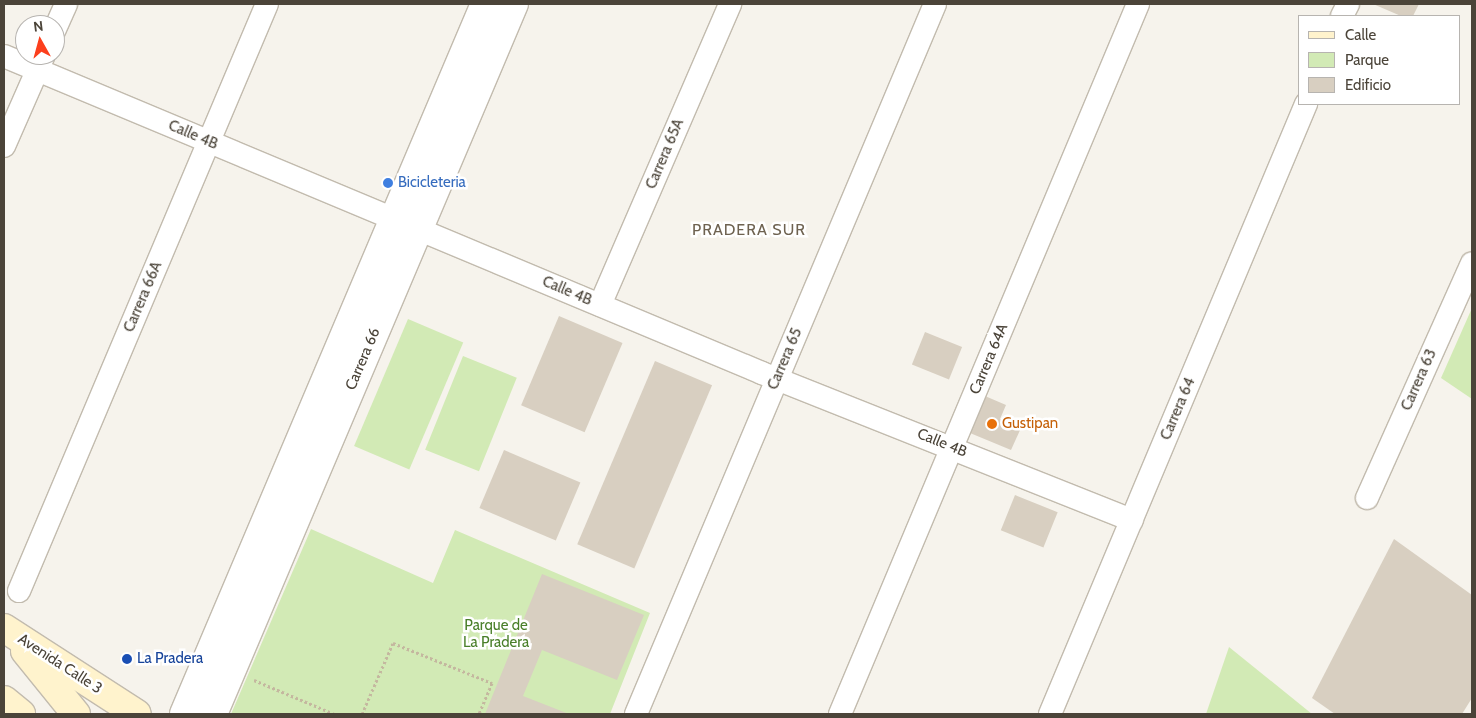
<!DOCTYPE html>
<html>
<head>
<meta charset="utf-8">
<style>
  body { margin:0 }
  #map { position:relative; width:1476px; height:718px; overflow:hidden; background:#f6f3ec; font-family:Cabin,sans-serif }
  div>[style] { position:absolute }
  .green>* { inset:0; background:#d2eab5; transform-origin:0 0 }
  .building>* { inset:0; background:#d8cfc1; transform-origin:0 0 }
  .path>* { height:3px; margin-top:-1.5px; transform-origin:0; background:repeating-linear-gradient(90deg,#c4b79f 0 2.5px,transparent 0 5px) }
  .roads { filter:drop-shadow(1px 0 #c2bbae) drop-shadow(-1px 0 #c2bbae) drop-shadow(0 1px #c2bbae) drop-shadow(0 -1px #c2bbae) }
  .minor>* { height:22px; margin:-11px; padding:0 11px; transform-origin:11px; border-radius:11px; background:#fff }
  .tertiary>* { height:28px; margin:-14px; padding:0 14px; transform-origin:14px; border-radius:14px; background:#fff }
  .secondary>* { height:28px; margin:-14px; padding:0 14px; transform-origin:14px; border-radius:14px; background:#fff3cd }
  .dots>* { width:14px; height:14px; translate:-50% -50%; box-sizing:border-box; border:2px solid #fff; border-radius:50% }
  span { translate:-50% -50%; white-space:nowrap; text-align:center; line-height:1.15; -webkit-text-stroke:5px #fff; paint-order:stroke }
  .street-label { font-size:15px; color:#4b4439 }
  .shop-label { font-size:15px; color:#366cbe }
  .left { translate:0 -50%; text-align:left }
  .food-label { font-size:15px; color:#c56008 }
  .park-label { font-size:15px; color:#4a7f2a }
  .transit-label { font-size:15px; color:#164399 }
  .neighbourhood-label { font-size:16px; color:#6e6250; letter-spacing:1px }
  .frame { position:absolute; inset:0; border:5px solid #4b4439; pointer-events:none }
  .legend { position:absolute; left:1298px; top:15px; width:162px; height:90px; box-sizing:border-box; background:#fff; border:1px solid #b7b4b0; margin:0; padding:6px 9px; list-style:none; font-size:15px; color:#4b4439 }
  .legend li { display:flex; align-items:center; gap:10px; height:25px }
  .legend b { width:25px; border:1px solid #b7b4b0 }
  .north { position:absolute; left:15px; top:15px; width:50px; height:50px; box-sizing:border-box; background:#fff; border:1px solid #b7b4b0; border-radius:50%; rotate:353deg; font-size:14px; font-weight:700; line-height:20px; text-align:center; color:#4b4439 }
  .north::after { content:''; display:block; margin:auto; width:18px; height:22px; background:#fc3f1d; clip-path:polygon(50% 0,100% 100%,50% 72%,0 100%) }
</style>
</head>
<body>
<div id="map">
  <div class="green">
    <div style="clip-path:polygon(1472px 308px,1472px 399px,1441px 378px)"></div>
    <div style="left:408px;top:319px;width:60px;height:138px;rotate:23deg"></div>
    <div style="left:463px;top:356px;width:58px;height:101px;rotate:22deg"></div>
    <div style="clip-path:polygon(311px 529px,433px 583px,455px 530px,650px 613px,610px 714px,231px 714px)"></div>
    <div style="clip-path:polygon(1229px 647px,1312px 714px,1206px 714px)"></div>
  </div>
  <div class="building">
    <div style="clip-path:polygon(1373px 4px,1419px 4px,1413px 16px,1401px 16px)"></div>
    <div style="left:559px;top:316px;width:69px;height:97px;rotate:23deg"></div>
    <div style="left:925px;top:332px;width:40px;height:35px;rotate:22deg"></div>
    <div style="left:655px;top:361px;width:62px;height:199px;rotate:23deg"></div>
    <div style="clip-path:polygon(985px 396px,1006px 405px,1000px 419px,1021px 428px,1011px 450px,970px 433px)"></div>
    <div style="left:504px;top:450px;width:83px;height:63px;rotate:23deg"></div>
    <div style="left:1015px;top:495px;width:46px;height:38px;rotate:22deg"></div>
    <div style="clip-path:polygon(1394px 539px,1472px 595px,1472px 698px,1462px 714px,1335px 714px,1312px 698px)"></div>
    <div style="clip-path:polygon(542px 574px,644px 615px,617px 680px,542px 650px,523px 696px,569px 714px,485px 714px)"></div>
  </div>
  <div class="path">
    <div style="left:254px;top:680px;width:87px;rotate:23deg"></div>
    <div style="left:362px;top:714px;width:77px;rotate:-66.4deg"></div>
    <div style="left:393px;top:643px;width:107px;rotate:22deg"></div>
    <div style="left:492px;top:683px;width:34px;rotate:113deg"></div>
  </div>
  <div class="roads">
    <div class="minor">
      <div style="left:1342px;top:16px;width:13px;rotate:-63deg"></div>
      <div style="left:55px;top:29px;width:27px;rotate:-66deg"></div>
      <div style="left:4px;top:56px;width:822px;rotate:22.69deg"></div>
      <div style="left:762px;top:373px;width:398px;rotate:21.7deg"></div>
      <div style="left:4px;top:146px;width:99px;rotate:-66.3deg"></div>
      <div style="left:600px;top:305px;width:328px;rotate:-66.6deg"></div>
      <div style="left:1367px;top:498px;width:257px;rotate:-65.9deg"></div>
      <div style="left:19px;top:591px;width:637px;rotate:-67.1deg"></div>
      <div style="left:636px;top:714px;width:770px;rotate:-67.16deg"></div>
      <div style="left:840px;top:714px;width:770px;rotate:-67.23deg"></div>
      <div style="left:1050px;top:714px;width:662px;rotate:-67.23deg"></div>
    </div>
    <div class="tertiary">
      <div style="left:184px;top:714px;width:771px;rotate:-67.03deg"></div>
      <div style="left:213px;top:714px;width:771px;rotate:-67.03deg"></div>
    </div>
    <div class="secondary">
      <div style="left:4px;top:628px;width:158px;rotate:32.9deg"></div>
      <div style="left:25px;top:651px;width:81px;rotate:51deg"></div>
      <div style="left:4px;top:700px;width:22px;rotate:39deg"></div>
    </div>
  </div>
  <div class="dots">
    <div style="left:388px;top:183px;background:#3f7fe0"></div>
    <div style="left:992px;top:424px;background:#e8710a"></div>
    <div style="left:127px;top:659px;background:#1a4fb4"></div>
  </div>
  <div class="street-label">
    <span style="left:193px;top:135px;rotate:23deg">Calle 4B</span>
    <span style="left:665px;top:154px;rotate:-67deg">Carrera 65A</span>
    <span style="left:567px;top:291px;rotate:23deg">Calle 4B</span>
    <span style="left:143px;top:297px;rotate:-67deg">Carrera 66A</span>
    <span style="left:363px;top:359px;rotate:-67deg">Carrera 66</span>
    <span style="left:785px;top:359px;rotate:-67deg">Carrera 65</span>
    <span style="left:989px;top:359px;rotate:-67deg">Carrera 64A</span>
    <span style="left:1419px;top:380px;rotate:-66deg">Carrera 63</span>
    <span style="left:1178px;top:409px;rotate:-67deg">Carrera 64</span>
    <span style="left:942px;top:443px;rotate:22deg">Calle 4B</span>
    <span style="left:60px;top:664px;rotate:33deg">Avenida Calle 3</span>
  </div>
  <div class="shop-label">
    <span class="left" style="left:398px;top:183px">Bicicleteria</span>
  </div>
  <div class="food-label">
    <span class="left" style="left:1002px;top:424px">Gustipan</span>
  </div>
  <div class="park-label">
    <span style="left:496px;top:634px">Parque de<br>La Pradera</span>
  </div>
  <div class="transit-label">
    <span class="left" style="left:137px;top:659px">La Pradera</span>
  </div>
  <div class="neighbourhood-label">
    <span style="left:749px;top:230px">PRADERA SUR</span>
  </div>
  <div class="frame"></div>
  <ul class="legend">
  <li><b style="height:6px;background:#fff3cd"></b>Calle</li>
  <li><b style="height:14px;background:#d2eab5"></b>Parque</li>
  <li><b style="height:14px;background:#d8cfc1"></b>Edificio</li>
  </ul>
  <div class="north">N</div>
</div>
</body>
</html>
